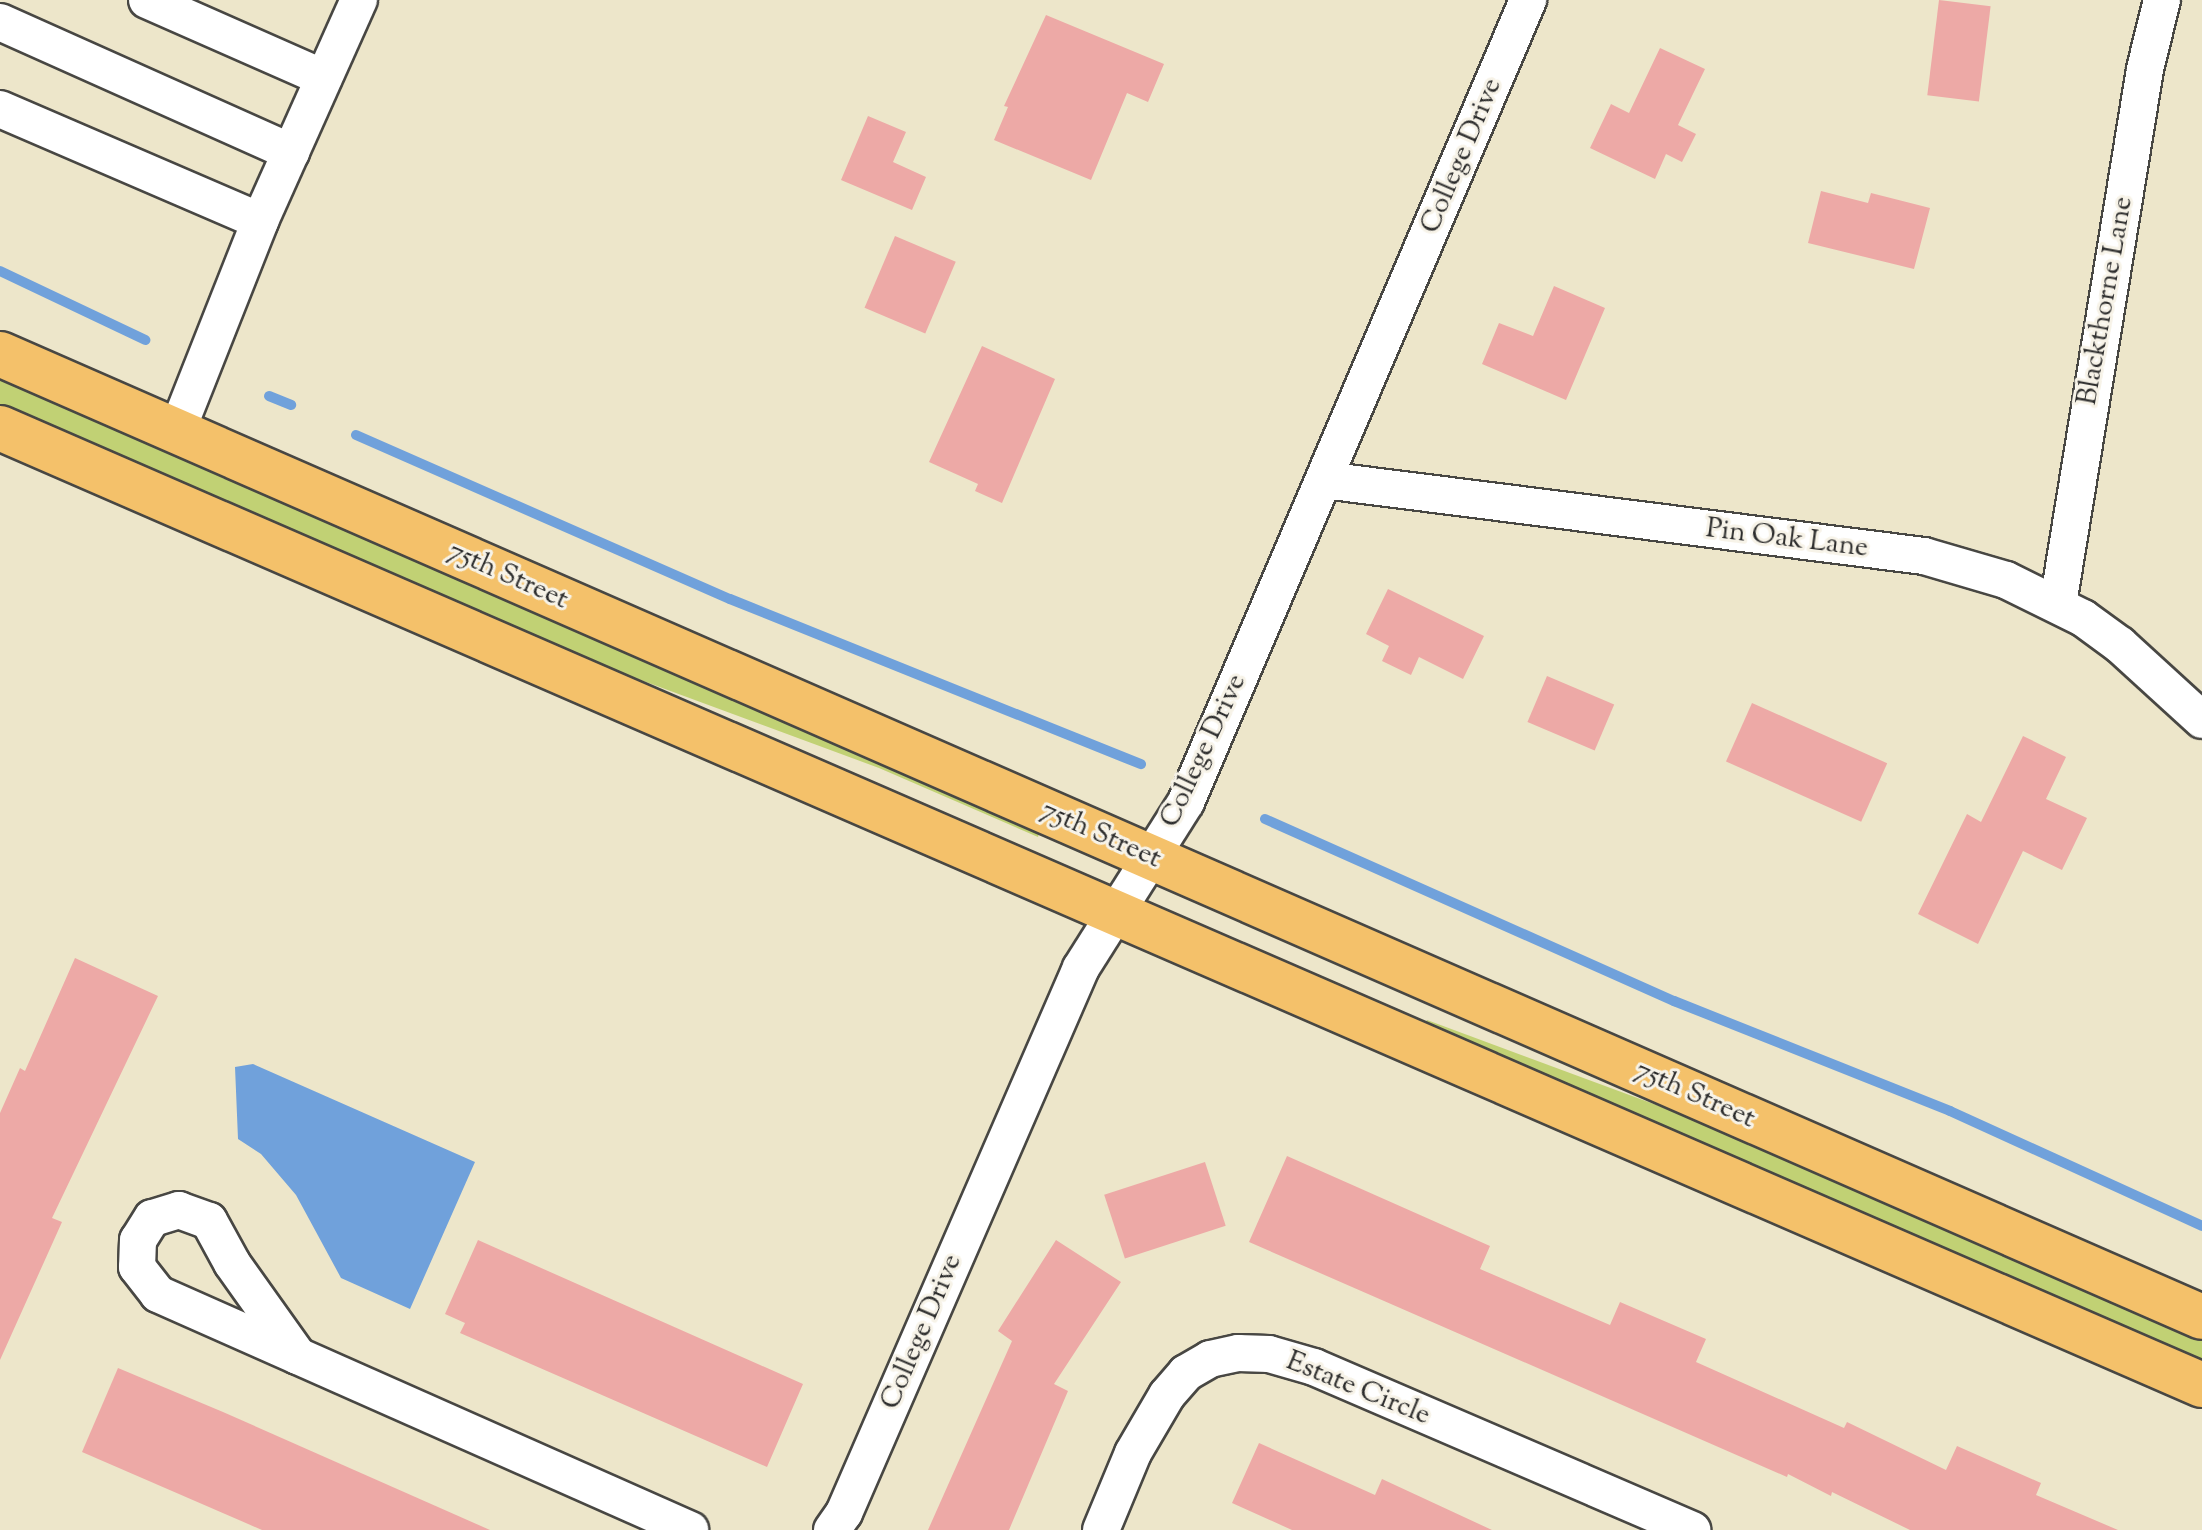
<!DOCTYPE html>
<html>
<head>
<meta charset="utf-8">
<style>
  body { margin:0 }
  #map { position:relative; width:2202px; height:1530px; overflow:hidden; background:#ede6ca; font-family:"Sorts Mill Goudy",serif }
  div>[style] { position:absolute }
  .green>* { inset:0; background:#c1d174 }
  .water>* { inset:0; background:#70a1db }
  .stream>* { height:10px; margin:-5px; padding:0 5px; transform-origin:5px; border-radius:5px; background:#70a1db }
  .building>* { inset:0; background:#eda9a6; transform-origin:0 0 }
  .roads { filter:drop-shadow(2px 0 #484743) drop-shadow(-2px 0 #484743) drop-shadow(0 2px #484743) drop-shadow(0 -2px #484743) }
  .minor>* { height:36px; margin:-18px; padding:0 18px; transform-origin:18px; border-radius:18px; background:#fff }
  .major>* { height:44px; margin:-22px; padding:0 22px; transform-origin:22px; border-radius:22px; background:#f4c16a }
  span { translate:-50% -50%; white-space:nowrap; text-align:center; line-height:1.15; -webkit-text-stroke:6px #f7f3e8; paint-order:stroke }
  .street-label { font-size:28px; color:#2b2b2b }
</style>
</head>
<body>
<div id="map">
  <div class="green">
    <div style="clip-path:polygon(0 377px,1040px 831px,1038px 837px,879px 768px,581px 658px,0 405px)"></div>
    <div style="clip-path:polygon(1427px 1020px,1724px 1130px,2202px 1339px,2202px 1362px,1424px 1024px)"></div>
  </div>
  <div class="water">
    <div style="clip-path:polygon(253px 1064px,475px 1162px,410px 1309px,341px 1278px,296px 1195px,261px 1154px,238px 1139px,235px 1067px)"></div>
  </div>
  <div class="stream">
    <div style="left:0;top:271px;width:161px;rotate:25.4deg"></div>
    <div style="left:269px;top:396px;width:24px;rotate:22deg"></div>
    <div style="left:356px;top:435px;width:408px;rotate:23.7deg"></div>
    <div style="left:730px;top:599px;width:443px;rotate:21.9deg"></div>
    <div style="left:1265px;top:819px;width:448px;rotate:24deg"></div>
    <div style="left:1674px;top:1001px;width:297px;rotate:21.7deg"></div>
    <div style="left:1950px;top:1111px;width:277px;rotate:24.5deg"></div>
  </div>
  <div class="building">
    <div style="left:1939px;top:0;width:52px;height:96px;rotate:7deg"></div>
    <div style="clip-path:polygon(1046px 15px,1164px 64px,1148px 102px,1127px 93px,1091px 180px,994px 140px,1008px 107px,1004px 106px)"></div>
    <div style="clip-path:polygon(1660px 48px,1705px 69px,1678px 125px,1696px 134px,1682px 162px,1666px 154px,1655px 179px,1590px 148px,1611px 104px,1629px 113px)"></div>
    <div style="clip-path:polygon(868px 116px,906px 132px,893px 162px,926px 177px,912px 210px,841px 180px)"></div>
    <div style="clip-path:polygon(1821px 191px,1868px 203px,1871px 193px,1930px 208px,1914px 269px,1808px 243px)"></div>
    <div style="left:895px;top:236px;width:66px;height:78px;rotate:23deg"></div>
    <div style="clip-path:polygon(1554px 286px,1605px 308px,1566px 400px,1482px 364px,1499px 323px,1533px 336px)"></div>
    <div style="clip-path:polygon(982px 346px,1055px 379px,1002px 503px,975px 491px,978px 484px,929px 462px)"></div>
    <div style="clip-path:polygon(1388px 589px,1484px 636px,1463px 679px,1419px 657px,1411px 675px,1382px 661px,1389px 646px,1366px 634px)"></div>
    <div style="left:1547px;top:676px;width:73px;height:50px;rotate:23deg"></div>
    <div style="left:1752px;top:703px;width:148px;height:64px;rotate:24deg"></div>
    <div style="clip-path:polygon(2023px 736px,2066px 757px,2046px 799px,2087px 818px,2062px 870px,2023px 851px,1978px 944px,1918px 914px,1967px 814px,1981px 822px)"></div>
    <div style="clip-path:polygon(75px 958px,158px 996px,52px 1218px,62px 1222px,0 1360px,0 1113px,20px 1068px,25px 1071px)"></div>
    <div style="clip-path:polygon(1287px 1156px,1490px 1246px,1480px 1269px,1610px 1325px,1620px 1302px,1706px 1339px,1696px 1362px,1844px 1428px,1847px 1422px,1946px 1470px,1957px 1446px,2041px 1483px,2036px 1495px,2118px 1530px,1910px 1530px,1832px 1492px,1831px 1496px,1788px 1474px,1787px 1477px,1249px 1242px)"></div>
    <div style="left:1205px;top:1162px;width:67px;height:106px;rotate:72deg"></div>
    <div style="clip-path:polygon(478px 1240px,803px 1384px,767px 1467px,460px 1333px,465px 1323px,445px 1314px)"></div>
    <div style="clip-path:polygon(1056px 1240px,1121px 1282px,1054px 1384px,1068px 1391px,1009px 1530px,928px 1530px,1012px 1341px,998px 1331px)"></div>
    <div style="clip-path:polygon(118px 1368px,223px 1412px,490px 1530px,262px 1530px,82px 1452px)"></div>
    <div style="clip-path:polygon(1259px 1443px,1375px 1495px,1382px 1479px,1492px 1530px,1292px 1530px,1232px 1503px)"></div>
  </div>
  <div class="roads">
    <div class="minor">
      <div style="left:147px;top:0;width:193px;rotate:23.8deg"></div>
      <div style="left:0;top:22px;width:319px;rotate:24.1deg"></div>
      <div style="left:0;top:109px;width:283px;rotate:23.3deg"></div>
      <div style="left:177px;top:431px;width:226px;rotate:-68.4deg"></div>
      <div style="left:260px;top:221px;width:242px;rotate:-65.9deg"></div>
      <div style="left:1324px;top:480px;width:605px;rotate:7.22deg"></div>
      <div style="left:1924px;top:556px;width:85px;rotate:16.3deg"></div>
      <div style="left:2006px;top:580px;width:86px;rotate:26.3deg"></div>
      <div style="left:2083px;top:618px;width:46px;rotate:36.1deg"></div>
      <div style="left:2120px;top:645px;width:111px;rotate:42.4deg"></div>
      <div style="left:2058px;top:604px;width:542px;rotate:-80.76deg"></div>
      <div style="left:2145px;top:69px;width:71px;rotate:-76.2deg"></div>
      <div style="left:298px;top:1356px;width:114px;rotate:-125.4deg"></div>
      <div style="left:232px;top:1263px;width:48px;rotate:-118.7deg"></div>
      <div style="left:209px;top:1221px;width:32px;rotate:-160deg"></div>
      <div style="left:179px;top:1210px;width:28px;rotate:163deg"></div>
      <div style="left:152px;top:1218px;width:26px;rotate:122deg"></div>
      <div style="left:138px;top:1240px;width:27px;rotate:92deg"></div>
      <div style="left:137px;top:1267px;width:34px;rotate:52deg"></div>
      <div style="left:158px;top:1294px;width:153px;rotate:23.9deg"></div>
      <div style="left:298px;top:1356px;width:429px;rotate:23.9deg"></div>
      <div style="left:832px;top:1530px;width:21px;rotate:-55deg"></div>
      <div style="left:844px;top:1513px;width:594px;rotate:-66.5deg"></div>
      <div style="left:1081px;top:968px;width:196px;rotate:-57.7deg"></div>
      <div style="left:1186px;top:802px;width:872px;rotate:-66.9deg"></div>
      <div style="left:1101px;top:1530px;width:83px;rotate:-67.4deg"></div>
      <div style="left:1133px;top:1453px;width:67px;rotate:-59.6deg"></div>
      <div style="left:1167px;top:1395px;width:29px;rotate:-49deg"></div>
      <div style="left:1186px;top:1373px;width:28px;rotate:-30deg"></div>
      <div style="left:1210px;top:1359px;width:29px;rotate:-12deg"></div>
      <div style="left:1238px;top:1353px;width:31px;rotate:2deg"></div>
      <div style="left:1269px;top:1354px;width:47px;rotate:16.1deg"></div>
      <div style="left:1314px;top:1367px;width:412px;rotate:23.3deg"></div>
    </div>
    <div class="major">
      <div style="left:0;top:354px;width:2403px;rotate:23.62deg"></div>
      <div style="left:0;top:428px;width:2401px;rotate:23.49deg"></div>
    </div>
  </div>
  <div class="street-label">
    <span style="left:1462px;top:156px;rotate:-67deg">College Drive</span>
    <span style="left:2106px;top:301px;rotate:-80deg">Blackthorne Lane</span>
    <span style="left:1787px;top:539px;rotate:7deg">Pin Oak Lane</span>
    <span style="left:508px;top:576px;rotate:24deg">75th Street</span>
    <span style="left:1204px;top:751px;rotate:-65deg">College Drive</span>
    <span style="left:1101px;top:835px;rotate:24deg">75th Street</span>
    <span style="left:1695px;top:1095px;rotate:24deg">75th Street</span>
    <span style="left:922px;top:1332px;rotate:-67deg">College Drive</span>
    <span style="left:1358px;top:1389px;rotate:22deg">Estate Circle</span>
  </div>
</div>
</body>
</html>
